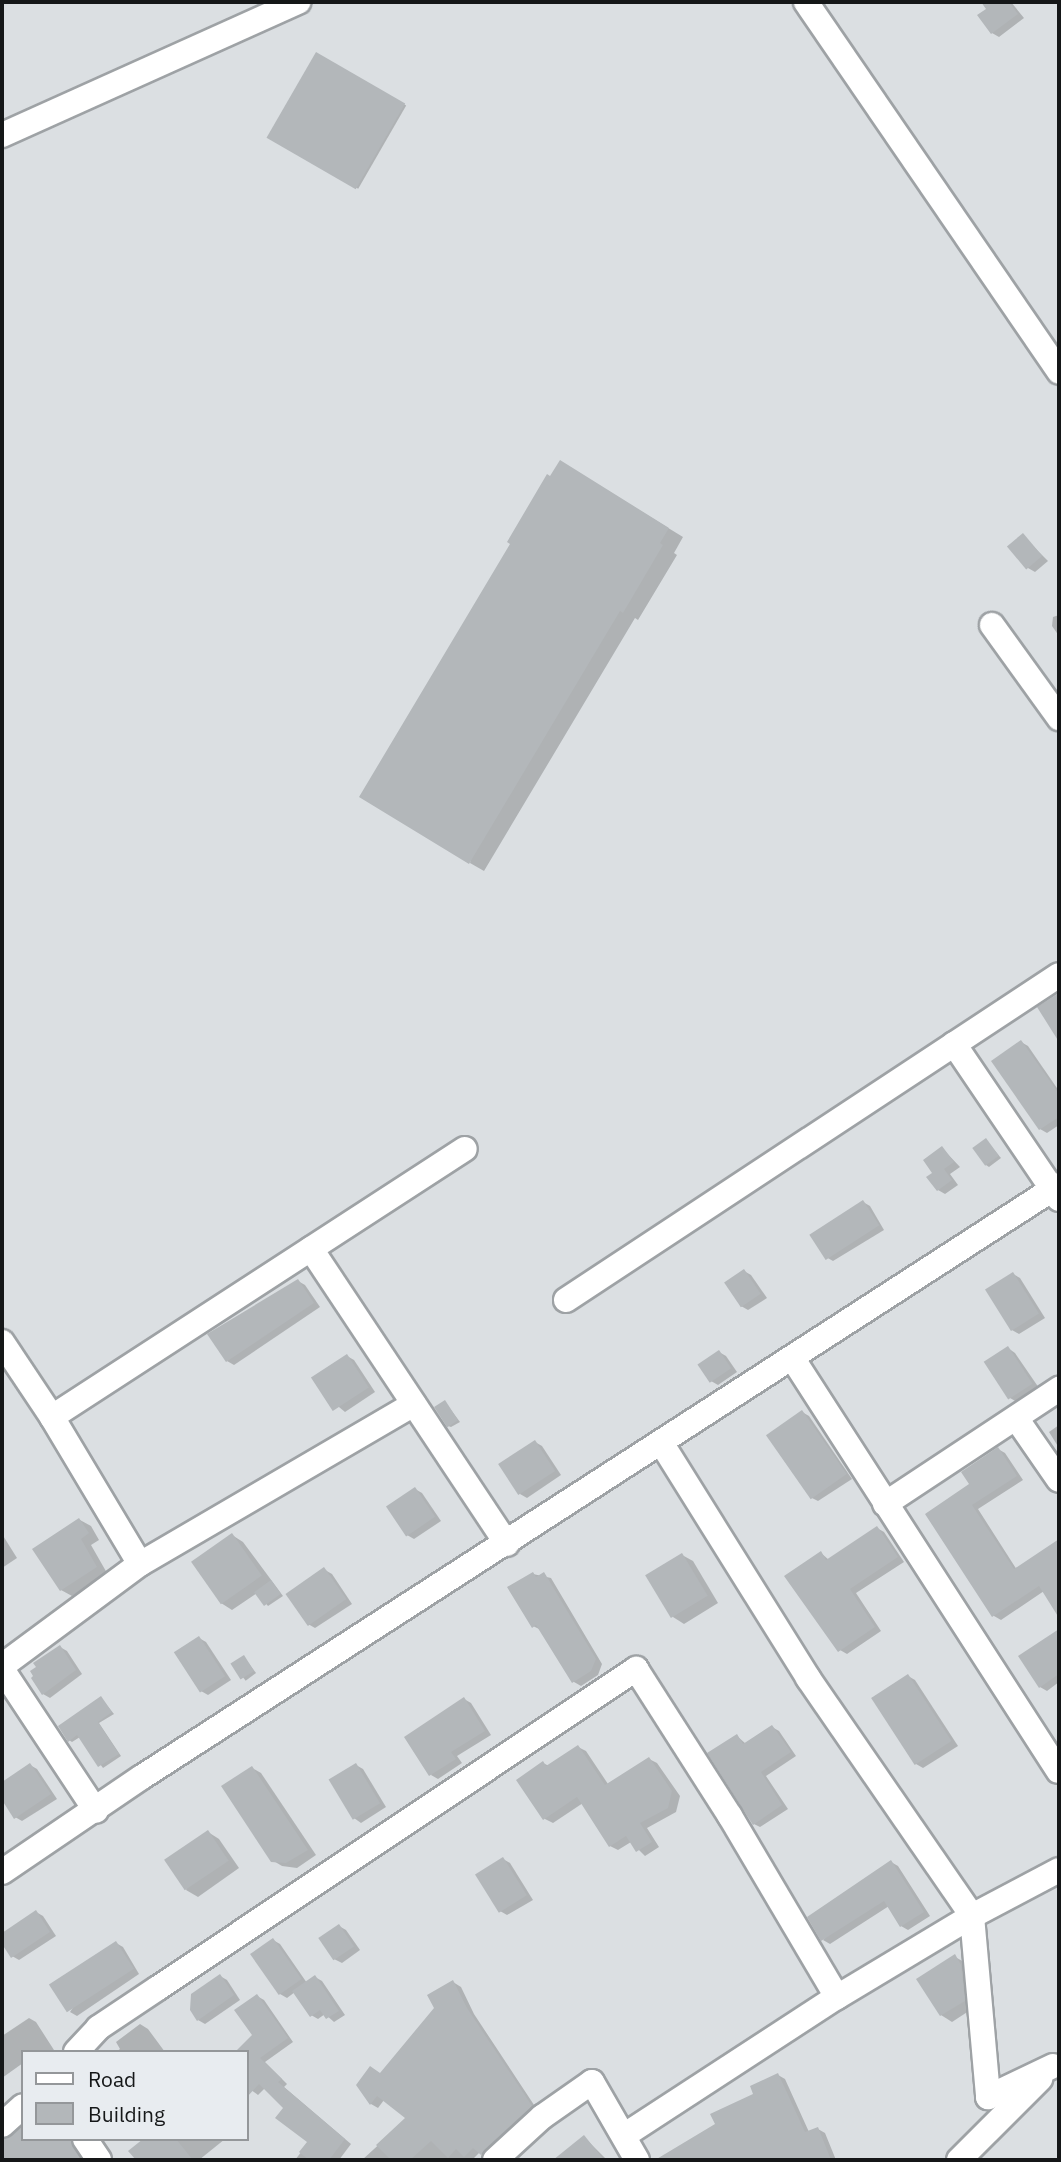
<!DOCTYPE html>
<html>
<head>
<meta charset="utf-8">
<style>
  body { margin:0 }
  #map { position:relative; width:1061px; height:2162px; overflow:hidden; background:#dbdfe2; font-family:"IBM Plex Sans",sans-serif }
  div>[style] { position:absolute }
  .shadow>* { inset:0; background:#0003; transform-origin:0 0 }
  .building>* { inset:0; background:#b3b7ba; transform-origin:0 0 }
  .roads { filter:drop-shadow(2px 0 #9ea2a5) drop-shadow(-2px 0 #9ea2a5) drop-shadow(0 2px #9ea2a5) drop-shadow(0 -2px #9ea2a5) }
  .minor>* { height:24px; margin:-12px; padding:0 12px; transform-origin:12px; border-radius:12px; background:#fff }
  span { translate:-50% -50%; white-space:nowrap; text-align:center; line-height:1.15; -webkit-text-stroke:5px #e8ecf0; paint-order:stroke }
  .frame { position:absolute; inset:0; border:4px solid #151718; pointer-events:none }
  .legend { position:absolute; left:21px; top:2050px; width:228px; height:91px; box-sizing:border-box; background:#e8ecf0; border:2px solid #94979a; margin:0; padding:9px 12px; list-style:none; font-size:21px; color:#151718 }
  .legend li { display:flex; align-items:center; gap:14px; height:35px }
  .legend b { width:35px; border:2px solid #94979a }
</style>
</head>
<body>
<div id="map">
  <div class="shadow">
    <div style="clip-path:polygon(983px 2px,1011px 2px,1024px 18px,999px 37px,992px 33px,989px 9px)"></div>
    <div style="left:317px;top:54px;width:103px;height:96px;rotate:30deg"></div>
    <div style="clip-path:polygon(575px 471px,683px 537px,674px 553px,677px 555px,638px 620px,635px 618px,484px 871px,470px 863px,551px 478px)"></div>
    <div style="clip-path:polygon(1023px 536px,1048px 561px,1035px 572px,1028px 568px)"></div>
    <div style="clip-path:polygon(1059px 615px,1059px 636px,1052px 626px,1053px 617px)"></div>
    <div style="clip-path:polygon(1021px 1042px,1028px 1046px,1059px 1091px,1059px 1125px,1047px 1133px,1040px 1129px)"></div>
    <div style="clip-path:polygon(986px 1140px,1001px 1158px,989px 1167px,986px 1165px)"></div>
    <div style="clip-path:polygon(942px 1148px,960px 1167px,950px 1174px,958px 1185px,945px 1194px,938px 1190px,935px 1173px)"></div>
    <div style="clip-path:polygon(863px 1202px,870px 1206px,884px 1230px,833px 1261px,826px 1257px)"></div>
    <div style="clip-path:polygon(744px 1271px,751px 1275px,767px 1298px,748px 1310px,741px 1306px)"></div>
    <div style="clip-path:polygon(1013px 1274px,1020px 1278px,1045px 1318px,1019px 1334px,1012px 1330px)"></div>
    <div style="clip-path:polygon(298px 1281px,305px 1285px,320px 1307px,234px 1365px,227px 1361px)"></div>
    <div style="clip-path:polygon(1008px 1348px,1015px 1353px,1039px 1388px,1017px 1402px,1010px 1398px)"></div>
    <div style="clip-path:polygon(719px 1352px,726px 1356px,737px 1372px,718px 1385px,711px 1381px)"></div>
    <div style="clip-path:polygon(347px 1356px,354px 1360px,375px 1392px,345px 1412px,322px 1393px,313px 1378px)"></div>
    <div style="clip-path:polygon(445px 1402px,460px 1422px,451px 1427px,448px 1426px)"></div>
    <div style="clip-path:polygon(802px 1412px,809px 1416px,852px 1479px,818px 1501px,810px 1497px)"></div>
    <div style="clip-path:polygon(1059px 1425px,1059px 1448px,1049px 1432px)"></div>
    <div style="clip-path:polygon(535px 1442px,542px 1446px,561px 1475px,527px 1498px,520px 1494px)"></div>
    <div style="clip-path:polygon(998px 1449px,1005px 1453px,1023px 1480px,978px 1509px,1017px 1570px,1059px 1541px,1059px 1615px,1044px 1591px,1001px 1620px,994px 1616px,928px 1514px,972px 1485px)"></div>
    <div style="clip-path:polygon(415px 1489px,422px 1493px,441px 1521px,414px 1539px,407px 1535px)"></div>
    <div style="clip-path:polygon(80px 1520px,91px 1526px,99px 1540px,91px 1545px,107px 1573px,72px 1596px,61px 1590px)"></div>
    <div style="clip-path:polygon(877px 1528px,884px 1532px,904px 1562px,856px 1593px,881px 1631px,847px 1654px,840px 1650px,821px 1553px,829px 1560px)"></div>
    <div style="clip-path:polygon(2px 1534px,17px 1558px,2px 1568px)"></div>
    <div style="clip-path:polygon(232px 1535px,243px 1542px,283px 1596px,268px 1606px,257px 1593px,232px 1610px,221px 1603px)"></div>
    <div style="clip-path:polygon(682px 1555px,693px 1561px,718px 1603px,684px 1624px,673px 1617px)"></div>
    <div style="clip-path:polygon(325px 1570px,332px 1574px,352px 1604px,315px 1628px,308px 1624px)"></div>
    <div style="clip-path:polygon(533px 1574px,551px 1578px,602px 1664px,598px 1675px,581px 1686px,574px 1682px,541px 1630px,533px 1626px)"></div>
    <div style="clip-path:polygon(1055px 1634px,1059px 1637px,1059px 1682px,1047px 1691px,1040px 1687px)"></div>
    <div style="clip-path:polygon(199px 1638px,206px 1642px,231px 1680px,208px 1695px,201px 1691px,176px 1652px)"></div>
    <div style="clip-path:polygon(60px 1647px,67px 1651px,82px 1674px,50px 1698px,43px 1694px)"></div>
    <div style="left:244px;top:1657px;width:20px;height:13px;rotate:53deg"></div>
    <div style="clip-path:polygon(908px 1676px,915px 1680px,958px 1746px,923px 1768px,916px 1764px)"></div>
    <div style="clip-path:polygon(101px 1698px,114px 1714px,99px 1723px,121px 1756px,103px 1768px,80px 1737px,72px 1742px,69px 1740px)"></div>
    <div style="clip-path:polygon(464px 1699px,471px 1703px,491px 1735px,457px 1756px,462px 1763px,438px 1779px,431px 1775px)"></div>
    <div style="clip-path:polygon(772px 1727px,779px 1731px,796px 1756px,766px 1776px,788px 1809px,760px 1827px,754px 1824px,737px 1736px,746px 1744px)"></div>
    <div style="clip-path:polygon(578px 1747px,586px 1751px,608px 1784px,649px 1759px,657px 1763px,680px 1796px,676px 1812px,647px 1828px,659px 1847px,645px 1856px,631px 1842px,618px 1850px,610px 1846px,583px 1803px,553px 1823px,545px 1819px,543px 1763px,549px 1766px)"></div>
    <div style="clip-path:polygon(30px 1765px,37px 1769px,57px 1799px,22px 1821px,15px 1817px,2px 1797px,2px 1784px)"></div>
    <div style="clip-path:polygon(356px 1765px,363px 1769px,386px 1807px,361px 1823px,354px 1818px)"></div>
    <div style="clip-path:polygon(252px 1768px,261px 1773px,316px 1855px,297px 1868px,282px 1866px,272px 1860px)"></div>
    <div style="clip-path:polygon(208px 1832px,219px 1839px,239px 1868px,198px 1897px,186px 1890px)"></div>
    <div style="clip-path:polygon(503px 1859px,510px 1863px,533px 1900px,507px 1915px,500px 1911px)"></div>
    <div style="clip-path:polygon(891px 1862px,898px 1866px,930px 1916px,908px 1930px,901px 1926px,889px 1906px,830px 1944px,823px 1940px)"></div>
    <div style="clip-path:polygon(36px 1912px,43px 1916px,56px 1936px,19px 1960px,12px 1956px,2px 1935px)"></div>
    <div style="clip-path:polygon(339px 1926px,346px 1930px,360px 1950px,342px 1963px,334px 1959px,321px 1939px)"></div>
    <div style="clip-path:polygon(273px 1940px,280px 1944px,307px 1983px,315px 1977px,322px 1981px,345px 2015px,334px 2022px,325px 2014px,318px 2019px,311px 2015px,295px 1992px,287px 1998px,280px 1994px)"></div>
    <div style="clip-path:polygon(116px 1943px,123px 1947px,139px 1974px,77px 2016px,70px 2012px)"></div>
    <div style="clip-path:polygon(955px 1957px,966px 1963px,975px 2007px,952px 2022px,941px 2015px)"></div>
    <div style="clip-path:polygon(220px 1976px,227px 1980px,240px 2000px,205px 2024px,198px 2020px)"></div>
    <div style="clip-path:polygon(453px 1982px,461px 1987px,474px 2014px,538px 2111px,490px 2158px,480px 2152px,472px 2160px,362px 2160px,408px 2118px,384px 2100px,378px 2108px,371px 2104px,359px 2085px,381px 2075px,436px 2008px)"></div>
    <div style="clip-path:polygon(257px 1996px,264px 2000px,293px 2042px,265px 2062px,287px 2084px,284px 2087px,351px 2144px,339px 2160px,295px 2160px,309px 2142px,285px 2107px,265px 2088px,258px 2095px,247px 2087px,247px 2052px,254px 2035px)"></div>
    <div style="clip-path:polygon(29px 2018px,36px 2022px,54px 2050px,23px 2052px,23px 2063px,2px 2078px,2px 2036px)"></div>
    <div style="clip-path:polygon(140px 2024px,148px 2029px,165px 2052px,116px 2052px,120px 2049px,116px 2042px)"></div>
    <div style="clip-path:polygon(778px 2075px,785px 2079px,809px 2132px,818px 2129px,825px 2133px,836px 2160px,671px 2160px,667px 2155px,717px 2125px)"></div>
    <div style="clip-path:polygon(584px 2137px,607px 2160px,556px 2160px)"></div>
    <div style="clip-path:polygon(13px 2138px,76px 2139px,85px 2160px,2px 2160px,2px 2141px)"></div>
    <div style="clip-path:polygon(146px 2139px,225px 2139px,199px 2160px,138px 2160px,131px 2151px)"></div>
  </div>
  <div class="building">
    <div style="clip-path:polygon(981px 2px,1009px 2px,1018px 14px,991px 34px,977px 15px,986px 9px)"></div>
    <div style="left:316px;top:52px;width:103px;height:99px;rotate:30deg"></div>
    <div style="clip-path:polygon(560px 460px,669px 528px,660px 543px,663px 545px,623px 613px,620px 611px,469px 864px,359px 797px,510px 544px,507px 542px,547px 474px,550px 476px)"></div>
    <div style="left:1023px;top:533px;width:30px;height:21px;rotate:50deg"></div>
    <div style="clip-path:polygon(1059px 993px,1059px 1042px,1037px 1007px)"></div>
    <div style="clip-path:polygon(1021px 1040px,1059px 1094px,1059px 1117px,1039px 1130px,991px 1061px)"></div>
    <div style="left:986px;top:1138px;width:22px;height:17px;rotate:54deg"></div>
    <div style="clip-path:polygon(942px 1146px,954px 1162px,944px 1169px,952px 1180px,937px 1191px,926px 1177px,932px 1173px,923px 1160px)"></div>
    <div style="left:863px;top:1200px;width:30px;height:64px;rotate:57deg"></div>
    <div style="left:744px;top:1269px;width:30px;height:24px;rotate:56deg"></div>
    <div style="left:1013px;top:1272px;width:49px;height:33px;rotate:58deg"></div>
    <div style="clip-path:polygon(298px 1279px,314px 1303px,226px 1362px,207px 1334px)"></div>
    <div style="left:1008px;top:1346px;width:45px;height:29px;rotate:57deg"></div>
    <div style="left:719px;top:1350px;width:22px;height:26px;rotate:56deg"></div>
    <div style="left:347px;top:1354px;width:40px;height:43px;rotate:57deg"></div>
    <div style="left:445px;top:1400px;width:24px;height:13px;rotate:57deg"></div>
    <div style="left:802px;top:1410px;width:78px;height:44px;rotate:55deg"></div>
    <div style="left:535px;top:1440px;width:37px;height:44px;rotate:57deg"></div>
    <div style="clip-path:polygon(998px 1447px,1017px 1476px,972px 1505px,1014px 1569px,1059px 1539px,1059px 1618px,1039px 1586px,992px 1617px,925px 1514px,969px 1484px,961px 1472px)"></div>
    <div style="left:415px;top:1487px;width:36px;height:35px;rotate:56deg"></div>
    <div style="clip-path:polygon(79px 1518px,89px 1533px,81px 1539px,97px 1567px,60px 1591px,32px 1549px)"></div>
    <div style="clip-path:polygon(877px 1526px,898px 1557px,850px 1589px,875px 1627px,838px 1652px,784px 1576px,821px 1551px,826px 1560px)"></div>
    <div style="left:232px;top:1533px;width:52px;height:50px;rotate:55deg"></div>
    <div style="left:682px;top:1553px;width:50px;height:43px;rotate:59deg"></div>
    <div style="left:324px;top:1567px;width:39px;height:47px;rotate:55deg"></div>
    <div style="clip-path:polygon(533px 1572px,536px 1577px,544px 1572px,596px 1659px,591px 1671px,572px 1683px,536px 1625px,532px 1628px,507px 1587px)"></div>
    <div style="left:271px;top:1580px;width:17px;height:21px;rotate:54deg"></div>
    <div style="clip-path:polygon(1059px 1629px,1059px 1674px,1039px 1688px,1018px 1656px)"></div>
    <div style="left:199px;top:1636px;width:48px;height:30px;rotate:57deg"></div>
    <div style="clip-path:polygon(60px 1645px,76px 1670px,42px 1695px,31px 1678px,33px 1676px,30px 1671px,36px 1667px,33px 1663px)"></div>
    <div style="left:244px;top:1655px;width:19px;height:16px;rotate:58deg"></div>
    <div style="left:908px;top:1674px;width:80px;height:44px;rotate:57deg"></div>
    <div style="clip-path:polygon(101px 1696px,112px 1712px,98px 1722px,119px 1754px,98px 1767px,77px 1735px,68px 1742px,58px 1726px)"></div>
    <div style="clip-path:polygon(464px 1697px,485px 1731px,451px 1752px,456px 1759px,429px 1776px,404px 1737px)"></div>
    <div style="clip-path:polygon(772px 1725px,791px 1752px,761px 1772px,782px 1805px,753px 1825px,707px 1753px,737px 1734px,743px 1744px)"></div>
    <div style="clip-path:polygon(578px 1745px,605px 1785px,649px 1757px,672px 1791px,668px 1808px,640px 1823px,652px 1842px,636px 1852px,626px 1836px,609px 1847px,577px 1797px,543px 1820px,516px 1780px,543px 1761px,546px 1766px)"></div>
    <div style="clip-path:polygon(30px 1763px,51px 1794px,14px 1819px,2px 1800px,2px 1782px)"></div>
    <div style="left:356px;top:1763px;width:47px;height:32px;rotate:59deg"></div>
    <div style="clip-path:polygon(252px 1766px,308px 1850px,286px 1863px,271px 1862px,221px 1786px)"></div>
    <div style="left:208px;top:1830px;width:37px;height:53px;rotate:56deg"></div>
    <div style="left:503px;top:1857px;width:45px;height:33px;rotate:58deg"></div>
    <div style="clip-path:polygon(891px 1860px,924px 1912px,900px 1927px,884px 1901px,821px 1941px,807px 1917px)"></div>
    <div style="clip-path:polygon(36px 1910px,50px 1932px,11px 1958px,2px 1944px,2px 1933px)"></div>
    <div style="left:339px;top:1924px;width:27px;height:25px;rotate:56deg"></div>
    <div style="left:273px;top:1938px;width:50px;height:28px;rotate:55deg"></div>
    <div style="left:116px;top:1941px;width:33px;height:80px;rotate:57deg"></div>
    <div style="clip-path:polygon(955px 1954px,961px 1965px,965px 2001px,940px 2016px,916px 1979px)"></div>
    <div style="clip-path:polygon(220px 1974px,234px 1995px,197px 2021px,190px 2010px,191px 1994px)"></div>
    <div style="clip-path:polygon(315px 1975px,339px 2011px,326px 2019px,320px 2010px,310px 2017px,292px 1991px)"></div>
    <div style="clip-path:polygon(453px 1980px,467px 2008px,532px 2106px,481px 2155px,473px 2148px,464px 2157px,456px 2149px,448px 2158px,431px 2141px,410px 2160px,391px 2160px,376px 2145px,405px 2118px,377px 2096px,370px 2105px,356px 2085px,370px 2066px,380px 2073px,434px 2008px,427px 1995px)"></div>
    <div style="clip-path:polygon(257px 1994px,288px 2038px,260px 2058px,282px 2079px,278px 2082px,345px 2139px,329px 2160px,309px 2160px,299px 2152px,307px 2142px,275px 2118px,283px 2108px,259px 2084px,247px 2097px,247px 2052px,235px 2052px,252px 2035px,234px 2010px)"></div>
    <div style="clip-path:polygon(778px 2073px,805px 2132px,818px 2127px,831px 2160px,655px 2160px,715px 2124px,710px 2114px,753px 2094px,750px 2086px)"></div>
    <div style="clip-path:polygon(23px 2126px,23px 2139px,70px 2139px,81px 2160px,2px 2160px,2px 2139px,11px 2136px)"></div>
    <div style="clip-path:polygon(584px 2135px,604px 2160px,553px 2160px)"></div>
    <div style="clip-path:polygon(143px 2139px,176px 2139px,193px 2160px,136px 2160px,128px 2151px)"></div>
  </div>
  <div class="roads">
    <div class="minor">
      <div style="left:806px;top:2px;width:448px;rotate:55.6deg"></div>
      <div style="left:2px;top:135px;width:325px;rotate:-24.2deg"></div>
      <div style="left:992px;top:625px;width:115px;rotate:54.2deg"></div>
      <div style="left:954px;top:1044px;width:187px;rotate:55.9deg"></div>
      <div style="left:311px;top:1249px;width:354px;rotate:56.4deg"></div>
      <div style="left:566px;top:1300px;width:590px;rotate:-33.39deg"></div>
      <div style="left:2px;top:1342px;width:90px;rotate:56.3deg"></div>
      <div style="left:52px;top:1417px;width:171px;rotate:59.1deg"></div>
      <div style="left:793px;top:1359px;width:490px;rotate:57.2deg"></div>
      <div style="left:52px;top:1417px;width:492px;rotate:-33deg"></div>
      <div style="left:1016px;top:1418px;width:75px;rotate:55.3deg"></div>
      <div style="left:662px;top:1444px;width:276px;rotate:58deg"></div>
      <div style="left:808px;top:1678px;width:289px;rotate:55.4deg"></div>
      <div style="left:972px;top:1916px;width:182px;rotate:84.9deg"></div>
      <div style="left:988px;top:2097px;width:72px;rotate:-25.5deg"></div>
      <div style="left:885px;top:1504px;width:209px;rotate:-33.5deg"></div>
      <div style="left:2px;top:1666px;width:172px;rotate:-36.5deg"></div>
      <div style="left:140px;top:1564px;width:317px;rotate:-30.3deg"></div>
      <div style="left:2px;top:1669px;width:170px;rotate:56.5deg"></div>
      <div style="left:2px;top:1872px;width:169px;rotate:-34.2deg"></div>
      <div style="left:142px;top:1777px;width:1091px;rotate:-32.85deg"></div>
      <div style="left:76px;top:2052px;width:33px;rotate:-47deg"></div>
      <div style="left:98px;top:2028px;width:72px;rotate:-33.7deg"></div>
      <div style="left:158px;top:1988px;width:575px;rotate:-33.72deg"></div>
      <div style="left:636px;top:1669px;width:174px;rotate:57.4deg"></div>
      <div style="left:730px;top:1816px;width:210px;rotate:59.4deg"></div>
      <div style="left:2px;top:2125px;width:28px;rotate:-42deg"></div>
      <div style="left:625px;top:2135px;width:253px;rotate:-33.1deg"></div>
      <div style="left:837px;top:1997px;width:157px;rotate:-31deg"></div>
      <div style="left:972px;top:1916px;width:98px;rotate:-27.9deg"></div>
      <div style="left:85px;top:2139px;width:25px;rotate:56deg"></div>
      <div style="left:495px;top:2160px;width:64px;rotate:-42.5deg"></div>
      <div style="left:542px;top:2117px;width:61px;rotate:-35deg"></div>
      <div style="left:592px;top:2082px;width:90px;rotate:60deg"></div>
      <div style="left:959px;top:2160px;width:115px;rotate:-45deg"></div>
    </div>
  </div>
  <div class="frame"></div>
  <ul class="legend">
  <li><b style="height:9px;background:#fff"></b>Road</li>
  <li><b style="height:19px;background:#b3b7ba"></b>Building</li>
  </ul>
</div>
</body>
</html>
